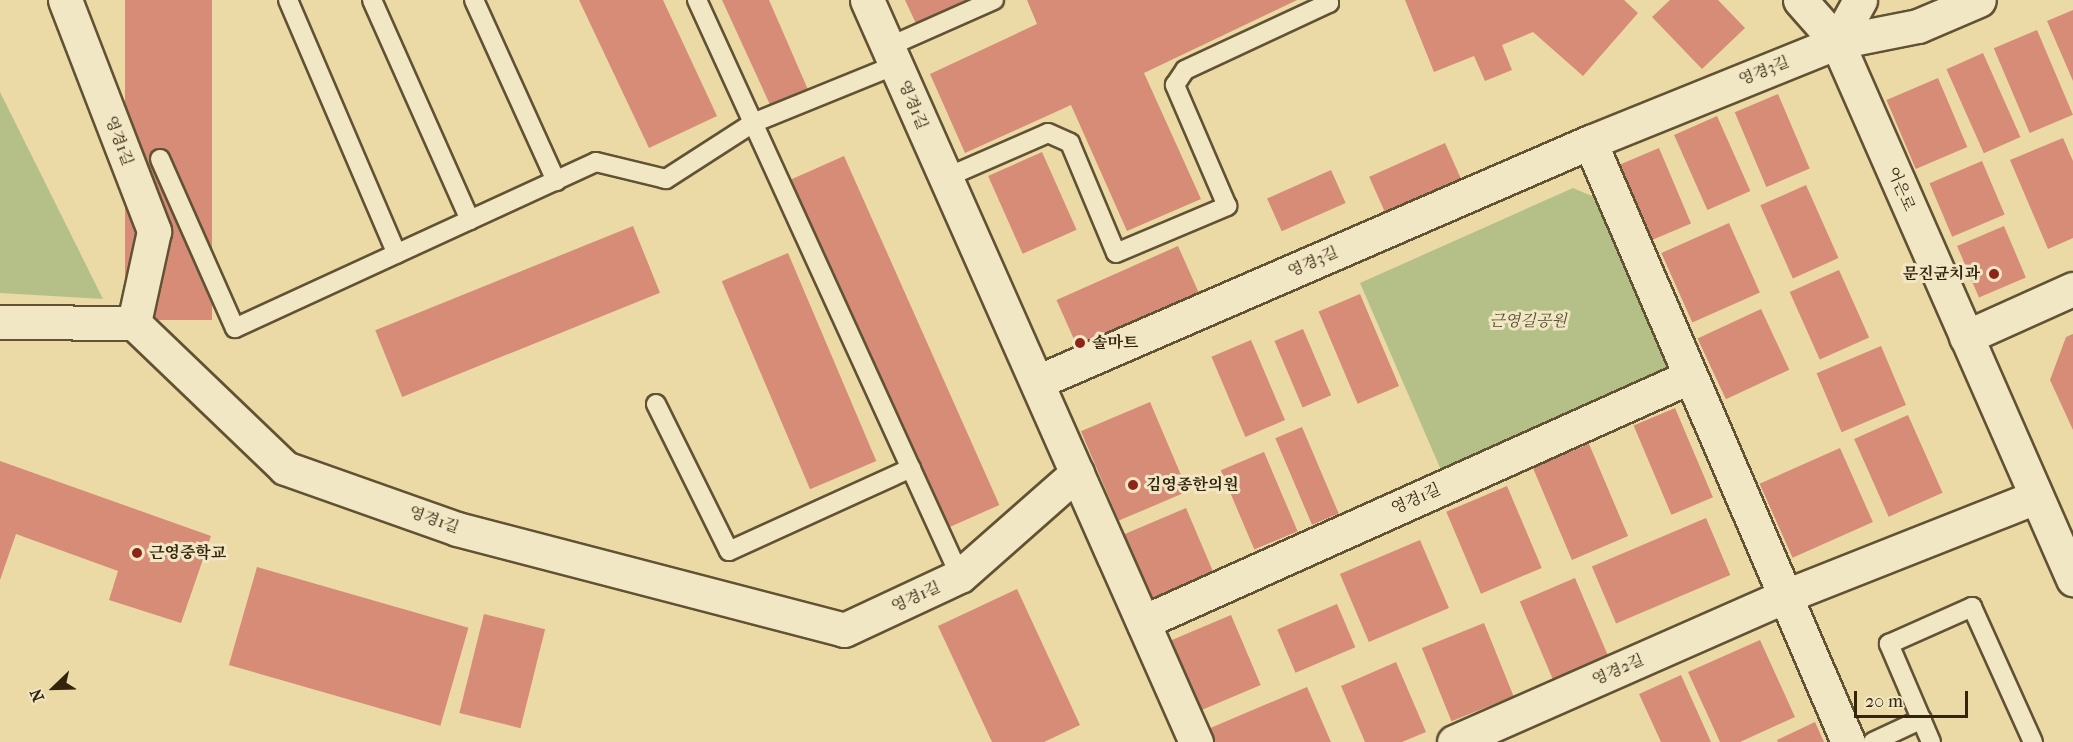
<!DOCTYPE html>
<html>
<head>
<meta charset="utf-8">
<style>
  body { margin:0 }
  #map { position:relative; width:2073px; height:742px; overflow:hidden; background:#ebdaa6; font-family:"IM FELL French Canon","Noto Serif KR",serif }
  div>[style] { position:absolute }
  .green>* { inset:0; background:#b5c089 }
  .building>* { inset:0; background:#d68c77; transform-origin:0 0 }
  .roads { filter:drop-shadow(2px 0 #625234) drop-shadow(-2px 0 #625234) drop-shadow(0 2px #625234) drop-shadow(0 -2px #625234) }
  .lane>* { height:18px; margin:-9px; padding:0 9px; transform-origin:9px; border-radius:9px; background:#f2e7c5 }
  .street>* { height:33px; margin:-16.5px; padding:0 16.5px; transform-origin:16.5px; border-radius:16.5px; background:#f2e7c5 }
  .secondary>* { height:33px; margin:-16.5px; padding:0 16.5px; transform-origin:16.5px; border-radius:16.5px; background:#f2e7c5 }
  .dots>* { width:16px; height:16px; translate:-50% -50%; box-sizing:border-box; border:3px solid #f2e7c5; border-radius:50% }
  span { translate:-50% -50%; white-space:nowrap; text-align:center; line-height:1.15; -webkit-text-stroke:6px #f2e7c5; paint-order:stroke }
  .street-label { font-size:16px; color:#34240e }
  .poi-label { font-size:16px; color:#34240e; font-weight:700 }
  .right { translate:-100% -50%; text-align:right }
  .left { translate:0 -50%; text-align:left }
  .park-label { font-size:16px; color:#544b2d; font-style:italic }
  .north { position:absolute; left:24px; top:658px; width:60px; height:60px; -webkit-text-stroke:4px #f2e7c5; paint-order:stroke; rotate:247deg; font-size:16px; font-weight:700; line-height:24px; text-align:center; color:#34240e }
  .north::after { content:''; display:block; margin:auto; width:21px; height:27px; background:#34240e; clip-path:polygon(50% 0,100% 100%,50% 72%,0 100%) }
  .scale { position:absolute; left:1854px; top:691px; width:114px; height:27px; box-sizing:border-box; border:3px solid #34240e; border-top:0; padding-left:8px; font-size:18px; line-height:21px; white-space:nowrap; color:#34240e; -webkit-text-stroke:4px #f2e7c5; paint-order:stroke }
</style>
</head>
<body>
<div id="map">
  <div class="green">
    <div style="clip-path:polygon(0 92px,103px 299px,0 293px)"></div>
    <div style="clip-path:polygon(1573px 188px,1599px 199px,1669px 371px,1441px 470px,1360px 283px)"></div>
  </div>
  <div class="building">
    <div style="left:125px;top:0;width:87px;height:320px"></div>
    <div style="clip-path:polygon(579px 0,663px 0,717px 116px,649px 148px)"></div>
    <div style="clip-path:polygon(722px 0,769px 0,809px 92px,772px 109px)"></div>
    <div style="clip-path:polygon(905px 0,968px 0,971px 7px,919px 30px)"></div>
    <div style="clip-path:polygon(1027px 0,1297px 0,1144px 73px,1201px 199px,1127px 231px,1071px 105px,965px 153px,930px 74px,1037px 24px)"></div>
    <div style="clip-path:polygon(1405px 0,1624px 0,1638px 13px,1583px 76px,1533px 32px,1502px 45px,1512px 70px,1485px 81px,1474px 56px,1434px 72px)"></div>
    <div style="clip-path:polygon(1670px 0,1718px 0,1745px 28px,1702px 69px,1652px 17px)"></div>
    <div style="clip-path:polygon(2073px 10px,2073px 81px,2047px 21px)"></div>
    <div style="left:2037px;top:30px;width:92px;height:47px;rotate:67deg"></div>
    <div style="left:1983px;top:53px;width:92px;height:40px;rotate:66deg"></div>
    <div style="left:1938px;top:78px;width:75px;height:56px;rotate:67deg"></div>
    <div style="left:1778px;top:94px;width:81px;height:47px;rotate:67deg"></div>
    <div style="left:1717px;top:116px;width:82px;height:47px;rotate:66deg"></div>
    <div style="clip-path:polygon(2063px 138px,2073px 161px,2073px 238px,2048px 249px,2010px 160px)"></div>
    <div style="left:1445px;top:143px;width:45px;height:83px;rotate:66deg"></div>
    <div style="left:1659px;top:148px;width:82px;height:43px;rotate:67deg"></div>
    <div style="left:1042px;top:152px;width:85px;height:59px;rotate:66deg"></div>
    <div style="left:844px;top:156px;width:382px;height:58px;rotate:66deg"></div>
    <div style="left:1982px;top:161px;width:58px;height:57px;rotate:67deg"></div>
    <div style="left:1331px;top:170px;width:36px;height:70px;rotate:66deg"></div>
    <div style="left:1806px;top:185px;width:80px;height:50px;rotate:66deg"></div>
    <div style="left:1729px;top:223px;width:76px;height:74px;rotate:66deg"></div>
    <div style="left:633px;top:226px;width:72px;height:278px;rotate:68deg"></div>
    <div style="left:2004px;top:226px;width:56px;height:51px;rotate:67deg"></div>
    <div style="left:1178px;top:246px;width:62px;height:133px;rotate:66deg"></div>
    <div style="left:788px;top:253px;width:226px;height:72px;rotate:67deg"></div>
    <div style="left:1839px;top:270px;width:74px;height:54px;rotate:66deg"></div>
    <div style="left:1360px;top:294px;width:100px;height:45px;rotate:67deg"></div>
    <div style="left:1761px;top:309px;width:67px;height:70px;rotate:65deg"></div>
    <div style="left:1303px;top:329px;width:72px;height:31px;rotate:67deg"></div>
    <div style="clip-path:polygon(2073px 334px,2073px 430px,2050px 380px,2066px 337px)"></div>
    <div style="left:1251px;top:340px;width:87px;height:43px;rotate:67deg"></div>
    <div style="left:1881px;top:346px;width:64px;height:70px;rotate:67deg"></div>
    <div style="left:1150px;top:402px;width:97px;height:75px;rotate:67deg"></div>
    <div style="left:1675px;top:408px;width:97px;height:45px;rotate:67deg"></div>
    <div style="left:1908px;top:415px;width:85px;height:59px;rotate:66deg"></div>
    <div style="left:1302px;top:427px;width:94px;height:29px;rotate:67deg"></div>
    <div style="left:1589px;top:444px;width:100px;height:61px;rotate:67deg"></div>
    <div style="left:1840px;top:448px;width:81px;height:88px;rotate:66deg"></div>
    <div style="left:1264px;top:452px;width:86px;height:47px;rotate:67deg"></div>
    <div style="clip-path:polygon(0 461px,211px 536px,181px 623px,109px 600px,118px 571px,16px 534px,0 580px)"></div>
    <div style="left:1507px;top:486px;width:89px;height:66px;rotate:67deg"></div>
    <div style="left:1186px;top:508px;width:74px;height:67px;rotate:67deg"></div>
    <div style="left:1706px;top:518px;width:62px;height:124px;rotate:67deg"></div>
    <div style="left:1420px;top:540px;width:74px;height:87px;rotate:67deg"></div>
    <div style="left:257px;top:567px;width:220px;height:102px;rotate:16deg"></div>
    <div style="left:1575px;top:578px;width:84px;height:60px;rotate:67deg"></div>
    <div style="clip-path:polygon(1017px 589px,1080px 725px,1044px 742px,992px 742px,938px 626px)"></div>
    <div style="left:1337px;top:604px;width:47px;height:65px;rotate:67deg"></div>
    <div style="left:484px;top:614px;width:63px;height:102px;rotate:14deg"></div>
    <div style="left:1231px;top:615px;width:76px;height:68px;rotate:67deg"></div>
    <div style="left:1484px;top:623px;width:79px;height:67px;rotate:68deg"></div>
    <div style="clip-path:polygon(1760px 640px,1795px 717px,1740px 742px,1720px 742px,1688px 672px)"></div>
    <div style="clip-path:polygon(1396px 662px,1426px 732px,1402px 742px,1365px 742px,1341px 686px)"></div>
    <div style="clip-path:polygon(1681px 675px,1711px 742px,1661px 742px,1639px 694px)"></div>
    <div style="clip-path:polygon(1307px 687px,1331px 742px,1214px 742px,1208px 729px)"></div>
    <div style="clip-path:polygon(1815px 722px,1824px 742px,1778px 742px,1777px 740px)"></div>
  </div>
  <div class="roads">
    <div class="lane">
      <div style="left:288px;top:0;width:276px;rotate:66.8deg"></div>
      <div style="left:372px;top:0;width:241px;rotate:66deg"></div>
      <div style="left:474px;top:0;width:199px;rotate:65.6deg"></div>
      <div style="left:697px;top:0;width:633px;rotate:65.46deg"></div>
      <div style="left:888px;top:47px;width:116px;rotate:-23.9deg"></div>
      <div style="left:160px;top:159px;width:185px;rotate:66.1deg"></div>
      <div style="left:235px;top:328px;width:397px;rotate:-24.7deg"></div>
      <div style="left:596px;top:162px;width:72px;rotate:13.7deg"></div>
      <div style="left:666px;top:179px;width:103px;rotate:-32.8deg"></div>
      <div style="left:753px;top:123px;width:154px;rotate:-22.1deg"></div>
      <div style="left:945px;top:178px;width:112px;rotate:-23.6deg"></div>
      <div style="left:1048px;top:133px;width:24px;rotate:24deg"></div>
      <div style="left:1070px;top:143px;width:119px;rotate:67.3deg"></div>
      <div style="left:1116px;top:253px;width:121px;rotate:-22.9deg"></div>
      <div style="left:1227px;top:206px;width:132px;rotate:-113.3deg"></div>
      <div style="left:1175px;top:85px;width:18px;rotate:-56deg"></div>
      <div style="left:1185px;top:70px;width:159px;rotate:-25deg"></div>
      <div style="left:1329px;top:3px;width:3px;rotate:-108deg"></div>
      <div style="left:656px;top:404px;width:164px;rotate:63.6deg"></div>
      <div style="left:729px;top:551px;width:200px;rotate:-24.5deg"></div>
      <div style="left:1873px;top:742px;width:54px;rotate:-25.1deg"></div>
      <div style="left:1931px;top:742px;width:107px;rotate:-113.2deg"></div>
      <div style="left:1889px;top:644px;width:91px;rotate:-24deg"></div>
      <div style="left:1972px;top:607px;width:148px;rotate:65.7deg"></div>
    </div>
    <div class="street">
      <div style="left:65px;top:0;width:248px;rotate:68.9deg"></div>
      <div style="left:154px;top:231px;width:94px;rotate:102.3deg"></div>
      <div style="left:134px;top:323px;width:209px;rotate:43.8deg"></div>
      <div style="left:285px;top:468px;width:182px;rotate:19.5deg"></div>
      <div style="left:457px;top:529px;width:400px;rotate:14.6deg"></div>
      <div style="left:844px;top:630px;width:128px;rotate:-25deg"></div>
      <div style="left:960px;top:576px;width:156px;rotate:-41.4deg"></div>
      <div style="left:867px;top:0;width:812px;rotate:66.09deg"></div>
      <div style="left:1837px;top:42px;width:48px;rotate:-61.3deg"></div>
      <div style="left:1590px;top:142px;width:653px;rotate:66.73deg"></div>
      <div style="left:0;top:322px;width:134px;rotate:0.4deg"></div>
      <div style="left:1966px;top:337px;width:117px;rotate:-24.2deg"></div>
      <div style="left:1037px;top:382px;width:603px;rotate:-23.46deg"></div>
      <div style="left:1590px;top:142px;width:266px;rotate:-22deg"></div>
      <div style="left:1837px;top:42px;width:83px;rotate:-11.2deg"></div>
      <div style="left:1918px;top:26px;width:66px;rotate:-23.1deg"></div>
      <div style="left:1143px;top:622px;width:598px;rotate:-24.17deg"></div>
      <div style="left:1454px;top:742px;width:360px;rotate:-23.8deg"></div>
      <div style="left:1783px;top:597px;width:272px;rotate:-21.6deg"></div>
    </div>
    <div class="secondary">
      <div style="left:1800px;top:0;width:56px;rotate:48.6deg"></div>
      <div style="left:1837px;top:42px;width:587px;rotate:66.28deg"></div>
    </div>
  </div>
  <div class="dots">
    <div style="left:1994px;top:274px;background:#8f2418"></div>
    <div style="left:1080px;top:343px;background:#8f2418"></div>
    <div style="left:1133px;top:485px;background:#8f2418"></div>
    <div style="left:137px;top:553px;background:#8f2418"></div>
  </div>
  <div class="street-label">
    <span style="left:1764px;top:71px;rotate:-22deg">영경3길</span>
    <span style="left:913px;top:105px;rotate:67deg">영경1길</span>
    <span style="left:119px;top:141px;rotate:69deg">영경1길</span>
    <span style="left:1901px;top:189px;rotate:67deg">어은로</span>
    <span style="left:1313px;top:262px;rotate:-24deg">영경3길</span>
    <span style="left:1416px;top:499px;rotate:-24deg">영경1길</span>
    <span style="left:434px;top:520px;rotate:19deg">영경1길</span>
    <span style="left:916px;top:597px;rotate:-25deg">영경1길</span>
    <span style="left:1618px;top:670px;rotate:-24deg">영경2길</span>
  </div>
  <div class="poi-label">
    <span class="right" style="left:1980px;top:274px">문진균치과</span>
    <span class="left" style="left:1092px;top:343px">솔마트</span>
    <span class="left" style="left:1146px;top:485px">김영종한의원</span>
    <span class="left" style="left:149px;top:553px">근영중학교</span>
  </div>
  <div class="park-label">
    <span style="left:1528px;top:321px">근영길공원</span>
  </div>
  <div class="north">N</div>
  <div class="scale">20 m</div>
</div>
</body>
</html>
